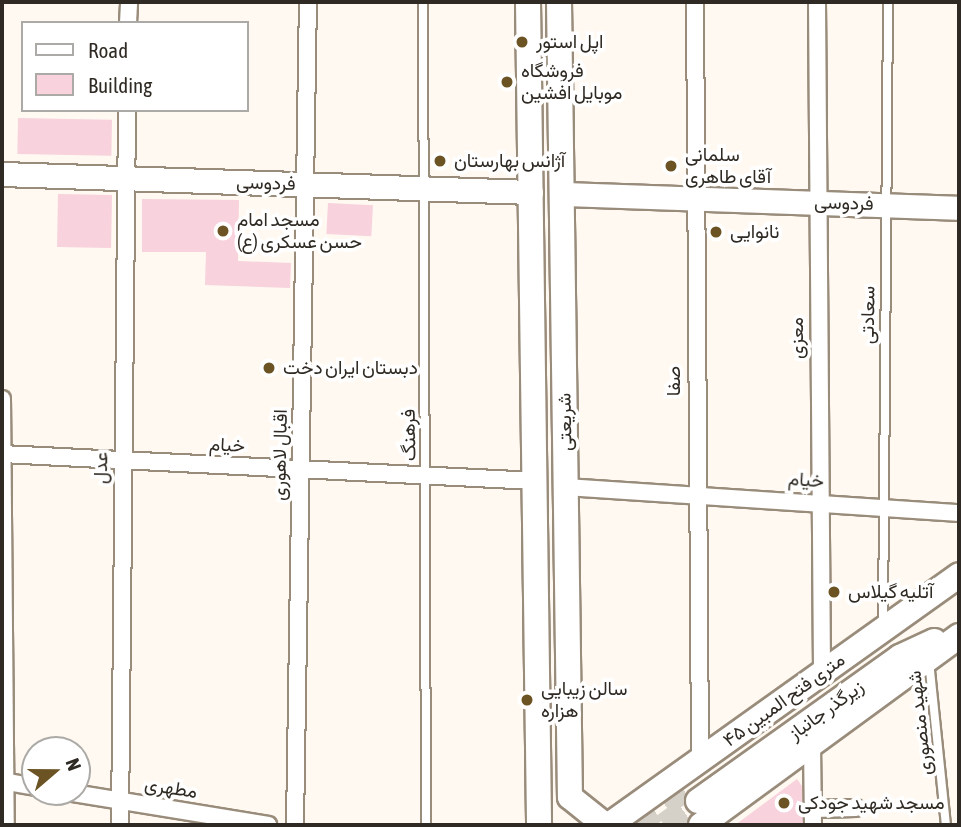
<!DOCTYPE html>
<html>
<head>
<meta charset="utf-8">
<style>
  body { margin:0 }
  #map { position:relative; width:961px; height:827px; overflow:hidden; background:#fff9f1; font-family:"Asap Condensed",Vazirmatn,sans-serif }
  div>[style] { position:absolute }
  .building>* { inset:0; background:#f8d2dd; transform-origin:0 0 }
  .primary-tunnel>* { height:24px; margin-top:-12px; transform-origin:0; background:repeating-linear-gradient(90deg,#d5d0c8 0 24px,transparent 0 36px) }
  .roads { filter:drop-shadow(2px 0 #998c7b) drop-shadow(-2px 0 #998c7b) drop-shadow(0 2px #998c7b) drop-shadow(0 -2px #998c7b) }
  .lane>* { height:8px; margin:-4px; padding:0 4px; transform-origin:4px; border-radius:4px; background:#fff }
  .street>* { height:16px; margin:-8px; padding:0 8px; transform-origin:8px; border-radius:8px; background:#fff }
  .secondary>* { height:23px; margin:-11.5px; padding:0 11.5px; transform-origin:11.5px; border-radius:11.5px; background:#fff }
  .primary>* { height:24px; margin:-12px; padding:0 12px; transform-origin:12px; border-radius:12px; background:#fff }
  .dots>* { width:19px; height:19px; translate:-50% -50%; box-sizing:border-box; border:4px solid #fff; border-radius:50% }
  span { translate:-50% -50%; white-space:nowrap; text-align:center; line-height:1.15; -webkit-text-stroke:7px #fff; paint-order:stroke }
  .poi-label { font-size:19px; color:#2f2a23 }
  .left { translate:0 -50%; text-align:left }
  .street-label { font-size:19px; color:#2f2a23 }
  .frame { position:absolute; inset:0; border:4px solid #2f2a23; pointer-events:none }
  .legend { position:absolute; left:21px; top:21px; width:228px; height:91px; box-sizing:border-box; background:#fff; border:2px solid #acaaa7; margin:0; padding:9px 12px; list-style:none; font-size:21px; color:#2f2a23 }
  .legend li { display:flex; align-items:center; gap:14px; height:35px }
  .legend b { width:35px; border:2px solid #acaaa7 }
  .north { position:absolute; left:21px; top:736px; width:70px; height:70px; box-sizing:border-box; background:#fff; border:2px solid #acaaa7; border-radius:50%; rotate:70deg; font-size:19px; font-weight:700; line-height:28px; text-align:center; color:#2f2a23 }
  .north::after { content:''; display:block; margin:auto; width:24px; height:32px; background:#6b5323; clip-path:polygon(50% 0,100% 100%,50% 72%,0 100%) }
</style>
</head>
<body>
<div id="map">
  <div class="building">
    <div style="left:18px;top:118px;width:94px;height:36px;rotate:1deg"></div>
    <div style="left:58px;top:194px;width:54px;height:53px;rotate:1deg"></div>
    <div style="clip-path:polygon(142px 199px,239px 200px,238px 261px,291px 263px,290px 288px,205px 285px,206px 252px,142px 252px)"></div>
    <div style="left:328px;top:203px;width:45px;height:31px;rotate:3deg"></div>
    <div style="clip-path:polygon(797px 779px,802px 786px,803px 825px,735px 825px)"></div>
  </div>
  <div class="primary-tunnel">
    <div style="left:635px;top:825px;width:66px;rotate:-35.1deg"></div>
    <div style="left:664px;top:825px;width:42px;rotate:-35.2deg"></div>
  </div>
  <div class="roads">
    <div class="lane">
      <div style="left:423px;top:2px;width:823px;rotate:89.79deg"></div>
      <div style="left:883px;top:625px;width:623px;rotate:-89.54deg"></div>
      <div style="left:929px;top:661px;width:165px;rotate:84.1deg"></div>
    </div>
    <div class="street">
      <div style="left:695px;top:2px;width:759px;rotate:89.62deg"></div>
      <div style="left:817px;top:2px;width:671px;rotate:89.57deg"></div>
      <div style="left:128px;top:23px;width:21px;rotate:-87deg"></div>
      <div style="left:2px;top:399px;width:426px;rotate:89.5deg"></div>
      <div style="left:2px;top:454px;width:534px;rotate:2.9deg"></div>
      <div style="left:566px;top:487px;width:394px;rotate:3.8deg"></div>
      <div style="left:812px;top:744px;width:81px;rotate:89.3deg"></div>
      <div style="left:2px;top:781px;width:34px;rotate:10deg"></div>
      <div style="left:67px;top:792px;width:204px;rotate:9.3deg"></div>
      <div style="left:813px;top:809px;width:43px;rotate:-1.3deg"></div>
      <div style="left:120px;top:825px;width:715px;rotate:-89.44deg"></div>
      <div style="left:295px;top:825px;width:823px;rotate:-89.1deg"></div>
    </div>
    <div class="secondary">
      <div style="left:2px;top:174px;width:529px;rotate:1.95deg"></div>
      <div style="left:562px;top:194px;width:397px;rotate:2deg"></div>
    </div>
    <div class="primary">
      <div style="left:528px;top:2px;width:823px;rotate:89.23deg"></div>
      <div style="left:559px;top:2px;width:795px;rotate:89.21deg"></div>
      <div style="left:570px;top:797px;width:45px;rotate:38.7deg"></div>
      <div style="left:698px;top:801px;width:248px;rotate:-35.5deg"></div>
      <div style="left:900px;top:657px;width:38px;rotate:-25deg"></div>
      <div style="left:609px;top:825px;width:430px;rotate:-35.5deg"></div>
      <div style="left:701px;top:825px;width:320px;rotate:-36.2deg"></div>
    </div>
  </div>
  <div class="dots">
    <div style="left:522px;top:42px;background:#6b5323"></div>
    <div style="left:507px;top:82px;background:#6b5323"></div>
    <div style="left:440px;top:161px;background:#6b5323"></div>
    <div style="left:671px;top:166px;background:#6b5323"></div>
    <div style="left:223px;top:231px;background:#6b5323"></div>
    <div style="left:716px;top:232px;background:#6b5323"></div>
    <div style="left:269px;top:368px;background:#6b5323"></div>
    <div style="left:834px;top:592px;background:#6b5323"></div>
    <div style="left:527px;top:700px;background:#6b5323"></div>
    <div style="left:784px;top:803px;background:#6b5323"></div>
  </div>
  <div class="poi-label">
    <span class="left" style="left:536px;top:42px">اپل استور</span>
    <span class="left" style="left:521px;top:82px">فروشگاه<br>موبایل افشین</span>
    <span class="left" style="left:685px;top:166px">سلمانی<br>آقای طاهری</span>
    <span class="left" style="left:454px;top:161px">آژانس بهارستان</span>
    <span class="left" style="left:237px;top:231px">مسجد امام<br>حسن عسکری (ع)</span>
    <span class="left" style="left:730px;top:232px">نانوایی</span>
    <span class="left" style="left:283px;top:368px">دبستان ایران دخت</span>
    <span class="left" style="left:848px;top:592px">آتلیه گیلاس</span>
    <span class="left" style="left:541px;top:700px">سالن زیبایی<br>هزاره</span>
    <span class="left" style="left:798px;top:803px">مسجد شهید جودکی</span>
  </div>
  <div class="street-label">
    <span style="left:266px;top:183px;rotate:2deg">فردوسی</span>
    <span style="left:844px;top:203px;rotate:2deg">فردوسی</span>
    <span style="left:868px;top:315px;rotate:-89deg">سعادتی</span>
    <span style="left:797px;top:338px;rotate:-90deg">معزی</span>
    <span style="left:674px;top:381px;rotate:-90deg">صفا</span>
    <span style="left:565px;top:422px;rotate:-91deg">شریعتی</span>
    <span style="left:409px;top:435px;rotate:-91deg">فرهنگ</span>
    <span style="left:227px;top:445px;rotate:3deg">خیام</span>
    <span style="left:280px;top:455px;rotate:-89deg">اقبال لاهوری</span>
    <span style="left:101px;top:468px;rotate:-89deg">عدل</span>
    <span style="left:806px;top:480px;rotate:4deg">خیام</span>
    <span style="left:784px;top:700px;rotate:-36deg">۴۵ متری فتح المبین</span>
    <span style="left:826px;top:710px;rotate:-36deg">زیرگذر جانباز</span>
    <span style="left:920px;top:723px;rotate:-96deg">شهید منصوری</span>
    <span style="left:171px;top:788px;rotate:9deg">مطهری</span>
  </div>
  <div class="frame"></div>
  <ul class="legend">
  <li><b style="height:9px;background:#fff"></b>Road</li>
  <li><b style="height:19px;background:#f8d2dd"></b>Building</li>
  </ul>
  <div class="north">N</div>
</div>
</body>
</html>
